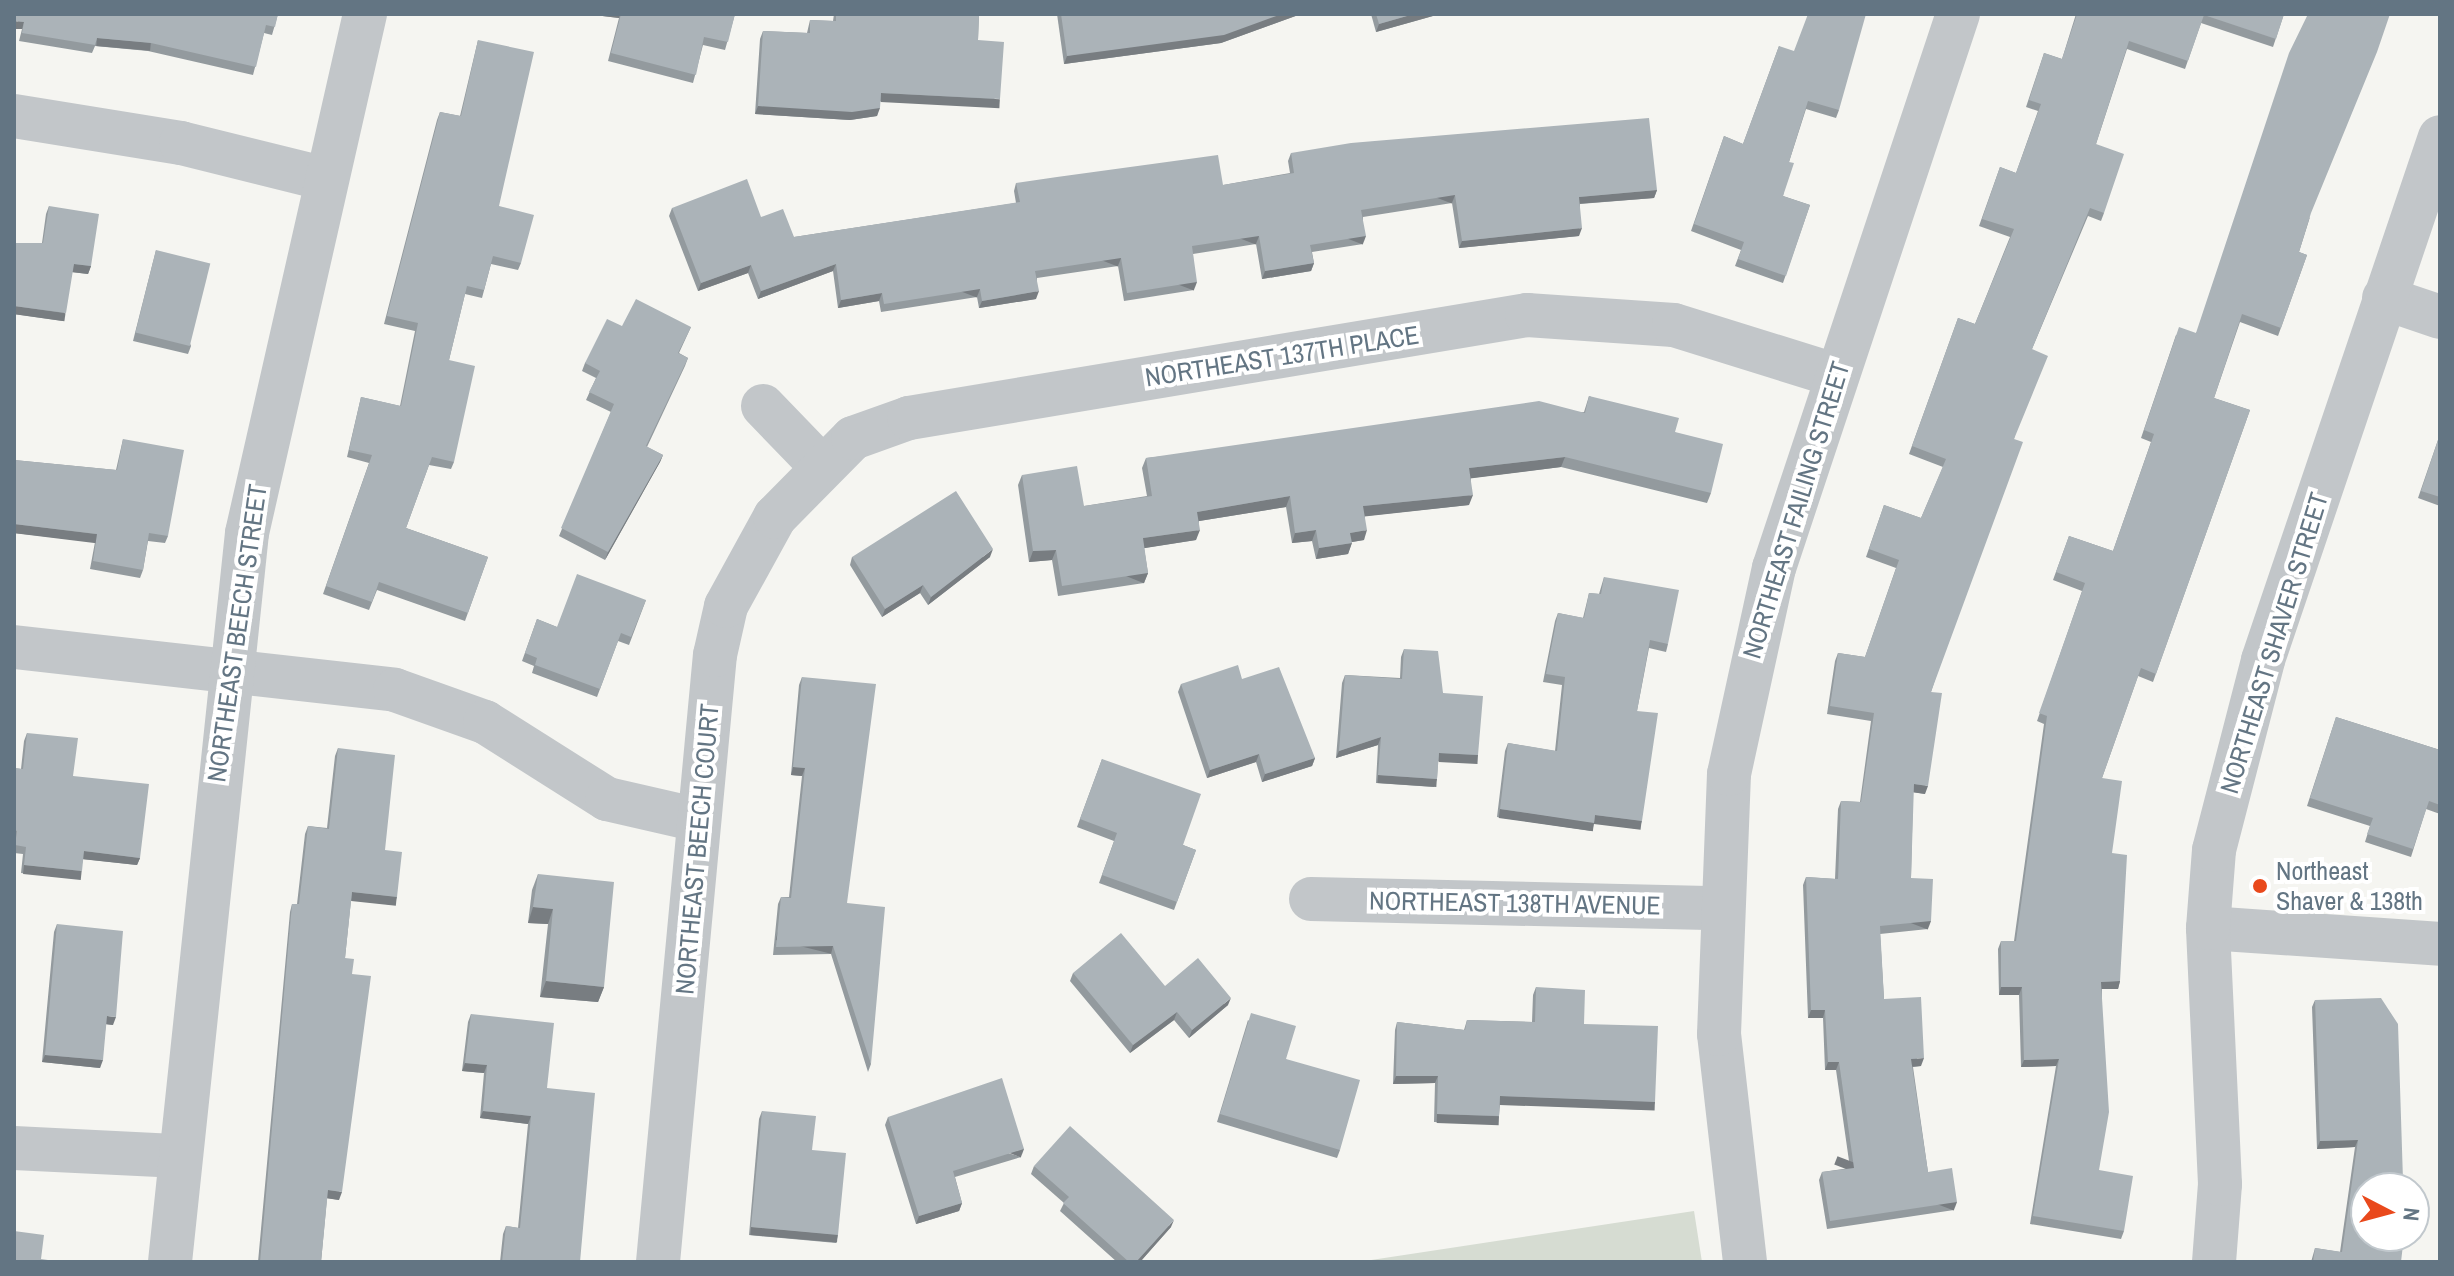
<!DOCTYPE html>
<html>
<head>
<meta charset="utf-8">
<style>
  body { margin:0 }
  #map { position:relative; width:2454px; height:1276px; overflow:hidden; background:#f5f5f1; font-family:"Archivo Narrow",sans-serif }
  div>[style] { position:absolute }
  .green>* { inset:0; background:#d6dcd2 }
  .minor>* { height:44px; margin:-22px; padding:0 22px; transform-origin:22px; border-radius:22px; background:#c2c6c9 }
  .wall>* { inset:0; background:#939a9e }
  .shaded-wall>* { inset:0; background:#787d81; transform-origin:0 0 }
  .building>* { inset:0; background:#abb3b8; transform-origin:0 0 }
  .dots>* { width:22px; height:22px; translate:-50% -50%; box-sizing:border-box; border:4px solid #fff; border-radius:50% }
  span { translate:-50% -50%; white-space:nowrap; text-align:center; line-height:1.15; -webkit-text-stroke:8px #fff; paint-order:stroke }
  .street-label { font-size:26px; color:#637583 }
  .poi-label { font-size:26px; color:#637583 }
  .left { translate:0 -50%; text-align:left }
  .frame { position:absolute; inset:0; border:16px solid #637583; pointer-events:none }
  .north { position:absolute; left:2350px; top:1172px; width:80px; height:80px; box-sizing:border-box; background:#fff; border:2px solid #c1c8cd; border-radius:50%; rotate:96deg; font-size:22px; font-weight:700; line-height:32px; text-align:center; color:#637583 }
  .north::after { content:''; display:block; margin:auto; width:28px; height:36px; background:#e9491c; clip-path:polygon(50% 0,100% 100%,50% 72%,0 100%) }
</style>
</head>
<body>
<div id="map">
  <div class="green">
    <div style="clip-path:polygon(1694px 1211px,1702px 1262px,1358px 1262px)"></div>
  </div>
  <div class="minor">
    <div style="left:14px;top:116px;width:169px;rotate:9.2deg"></div>
    <div style="left:181px;top:143px;width:149px;rotate:13.9deg"></div>
    <div style="left:2384px;top:298px;width:59px;rotate:18.7deg"></div>
    <div style="left:763px;top:406px;width:83px;rotate:46deg"></div>
    <div style="left:14px;top:647px;width:383px;rotate:6.4deg"></div>
    <div style="left:395px;top:690px;width:96px;rotate:19.6deg"></div>
    <div style="left:485px;top:722px;width:144px;rotate:32.3deg"></div>
    <div style="left:607px;top:799px;width:94px;rotate:12.9deg"></div>
    <div style="left:1311px;top:899px;width:408px;rotate:1.3deg"></div>
    <div style="left:2208px;top:928px;width:233px;rotate:3.9deg"></div>
    <div style="left:14px;top:1148px;width:166px;rotate:2.8deg"></div>
    <div style="left:170px;top:1262px;width:733px;rotate:-83.97deg"></div>
    <div style="left:247px;top:533px;width:532px;rotate:-77.19deg"></div>
    <div style="left:658px;top:1262px;width:610px;rotate:-84.64deg"></div>
    <div style="left:715px;top:655px;width:50px;rotate:-77.3deg"></div>
    <div style="left:726px;top:606px;width:102px;rotate:-61.2deg"></div>
    <div style="left:775px;top:517px;width:111px;rotate:-45.4deg"></div>
    <div style="left:853px;top:438px;width:59px;rotate:-19.7deg"></div>
    <div style="left:909px;top:418px;width:627px;rotate:-9.46deg"></div>
    <div style="left:1527px;top:315px;width:147px;rotate:3.9deg"></div>
    <div style="left:1674px;top:325px;width:169px;rotate:17.3deg"></div>
    <div style="left:1745px;top:1262px;width:229px;rotate:-96.5deg"></div>
    <div style="left:1719px;top:1034px;width:260px;rotate:-87.8deg"></div>
    <div style="left:1729px;top:774px;width:211px;rotate:-77.7deg"></div>
    <div style="left:1774px;top:568px;width:584px;rotate:-71.63deg"></div>
    <div style="left:2214px;top:1262px;width:78px;rotate:-85.6deg"></div>
    <div style="left:2220px;top:1184px;width:256px;rotate:-92.7deg"></div>
    <div style="left:2208px;top:928px;width:78px;rotate:-85.6deg"></div>
    <div style="left:2214px;top:850px;width:196px;rotate:-75.5deg"></div>
    <div style="left:2263px;top:660px;width:552px;rotate:-71.3deg"></div>
  </div>
  <div class="wall">
    <div style="clip-path:polygon(14px 14px,278px 14px,272px 35px,264px 33px,253px 75px,148px 51px,95px 46px,92px 53px,19px 41px,22px 29px)"></div>
    <div style="clip-path:polygon(586px 14px,735px 14px,725px 50px,703px 45px,693px 83px,608px 61px,619px 18px)"></div>
    <div style="clip-path:polygon(834px 14px,979px 14px,978px 40px,997px 107px,880px 101px,877px 116px,850px 120px,755px 114px,760px 39px,763px 31px,807px 33px,810px 20px,833px 21px)"></div>
    <div style="clip-path:polygon(1057px 14px,1301px 14px,1221px 43px,1064px 64px)"></div>
    <div style="clip-path:polygon(1371px 14px,1440px 14px,1376px 32px)"></div>
    <div style="clip-path:polygon(2076px 14px,2284px 14px,2273px 47px,2201px 23px,2185px 69px,2127px 49px,2096px 144px,2104px 213px,2101px 221px,2088px 216px,2032px 349px,2014px 439px,1931px 692px,1925px 794px,1913px 792px,1911px 878px,1928px 929px,1880px 934px,1884px 999px,1921px 1066px,1913px 1067px,1928px 1172px,1954px 1210px,1827px 1229px,1819px 1180px,1822px 1172px,1850px 1168px,1836px 1070px,1825px 1070px,1823px 1018px,1808px 1018px,1803px 885px,1806px 877px,1835px 879px,1838px 809px,1841px 801px,1860px 802px,1871px 721px,1827px 714px,1835px 661px,1838px 653px,1865px 657px,1896px 568px,1866px 557px,1884px 505px,1921px 518px,1943px 467px,1909px 454px,1958px 318px,1975px 324px,2010px 237px,1979px 226px,2000px 167px,2016px 173px,2038px 111px,2026px 107px,2044px 53px,2062px 59px)"></div>
    <div style="clip-path:polygon(478px 40px,499px 206px,521px 263px,518px 270px,491px 264px,482px 298px,465px 294px,449px 360px,454px 462px,451px 469px,429px 465px,406px 528px,488px 557px,465px 621px,377px 590px,369px 610px,323px 594px,369px 463px,347px 457px,361px 397px,400px 406px,415px 331px,384px 324px,437px 120px,440px 112px,460px 116px)"></div>
    <div style="clip-path:polygon(1779px 46px,1839px 110px,1836px 118px,1806px 109px,1789px 162px,1783px 196px,1810px 205px,1783px 283px,1735px 266px,1741px 250px,1691px 231px,1724px 136px,1743px 144px)"></div>
    <div style="clip-path:polygon(1291px 153px,1657px 190px,1654px 198px,1580px 204px,1579px 236px,1459px 248px,1452px 203px,1363px 217px,1363px 244px,1312px 252px,1314px 263px,1311px 271px,1262px 279px,1256px 244px,1193px 254px,1194px 290px,1124px 301px,1118px 266px,1037px 278px,1036px 299px,979px 308px,977px 297px,881px 312px,879px 301px,838px 308px,833px 271px,758px 299px,748px 273px,698px 291px,669px 216px,672px 208px,761px 217px,794px 237px,1016px 203px,1014px 191px,1016px 183px,1223px 185px,1290px 173px,1288px 161px)"></div>
    <div style="clip-path:polygon(49px 206px,91px 266px,88px 274px,72px 272px,63px 321px,14px 314px,14px 243px,42px 243px,46px 214px)"></div>
    <div style="clip-path:polygon(2310px 217px,2299px 252px,2307px 255px,2278px 336px,2240px 322px,2214px 398px,2250px 410px,2153px 682px,2138px 676px,2102px 778px,2112px 853px,2120px 981px,2118px 989px,2102px 989px,2099px 1170px,2124px 1231px,2121px 1239px,2030px 1224px,2056px 1066px,2021px 1067px,2019px 995px,1999px 995px,1998px 949px,2001px 941px,2014px 941px,2044px 724px,2037px 721px,2082px 591px,2053px 580px,2069px 536px,2113px 551px,2151px 442px,2141px 438px,2176px 335px,2196px 333px)"></div>
    <div style="clip-path:polygon(156px 250px,191px 346px,188px 354px,133px 341px)"></div>
    <div style="clip-path:polygon(622px 326px,691px 327px,679px 353px,688px 358px,685px 366px,647px 447px,663px 455px,660px 462px,605px 560px,559px 536px,611px 412px,586px 400px,596px 378px,582px 371px,585px 363px)"></div>
    <div style="clip-path:polygon(1589px 396px,1675px 432px,1711px 493px,1707px 503px,1561px 467px,1471px 478px,1469px 505px,1365px 516px,1364px 540px,1352px 542px,1348px 554px,1316px 559px,1312px 541px,1292px 543px,1286px 507px,1199px 521px,1196px 540px,1144px 548px,1148px 573px,1144px 583px,1058px 596px,1052px 560px,1029px 562px,1018px 485px,1022px 475px,1084px 506px,1147px 496px,1142px 468px,1146px 458px,1584px 412px)"></div>
    <div style="clip-path:polygon(2440px 434px,2440px 506px,2418px 498px)"></div>
    <div style="clip-path:polygon(123px 439px,168px 536px,165px 543px,148px 541px,143px 570px,140px 578px,90px 569px,95px 542px,14px 533px,14px 460px,116px 470px)"></div>
    <div style="clip-path:polygon(852px 557px,990px 557px,928px 605px,920px 593px,882px 617px,850px 565px)"></div>
    <div style="clip-path:polygon(1604px 577px,1668px 644px,1666px 652px,1649px 648px,1637px 711px,1642px 821px,1639px 829px,1594px 823px,1592px 831px,1497px 817px,1505px 751px,1508px 743px,1555px 751px,1562px 685px,1543px 682px,1555px 621px,1558px 613px,1583px 618px,1589px 593px,1599px 594px)"></div>
    <div style="clip-path:polygon(646px 600px,629px 645px,618px 641px,597px 697px,532px 673px,534px 666px,522px 661px,537px 619px,557px 627px)"></div>
    <div style="clip-path:polygon(1404px 649px,1443px 693px,1478px 755px,1475px 763px,1438px 761px,1437px 779px,1434px 787px,1376px 783px,1378px 745px,1336px 758px,1342px 683px,1345px 675px,1400px 678px,1401px 657px)"></div>
    <div style="clip-path:polygon(802px 677px,847px 903px,871px 1064px,868px 1072px,831px 954px,773px 955px,778px 904px,781px 897px,789px 897px,802px 776px,791px 775px,799px 685px)"></div>
    <div style="clip-path:polygon(1242px 679px,1315px 758px,1312px 766px,1262px 782px,1256px 762px,1207px 778px,1178px 692px,1181px 684px)"></div>
    <div style="clip-path:polygon(2336px 717px,2440px 750px,2440px 814px,2426px 809px,2411px 857px,2365px 842px,2370px 826px,2307px 806px)"></div>
    <div style="clip-path:polygon(27px 733px,73px 776px,140px 858px,137px 865px,83px 859px,79px 879px,21px 873px,23px 854px,14px 853px,14px 768px,21px 769px,24px 741px)"></div>
    <div style="clip-path:polygon(338px 748px,385px 850px,397px 897px,394px 905px,351px 900px,345px 958px,352px 974px,339px 1200px,327px 1198px,321px 1262px,258px 1262px,290px 912px,292px 904px,297px 904px,305px 834px,308px 826px,327px 828px,335px 756px)"></div>
    <div style="clip-path:polygon(1102px 759px,1183px 845px,1196px 850px,1174px 910px,1099px 883px,1114px 841px,1077px 827px)"></div>
    <div style="clip-path:polygon(538px 874px,604px 987px,598px 1002px,540px 997px,548px 924px,528px 923px,532px 890px)"></div>
    <div style="clip-path:polygon(57px 924px,113px 1025px,106px 1024px,100px 1068px,42px 1062px,54px 932px)"></div>
    <div style="clip-path:polygon(1073px 973px,1165px 986px,1228px 1005px,1189px 1038px,1174px 1020px,1130px 1053px,1070px 981px)"></div>
    <div style="clip-path:polygon(1536px 987px,1584px 1024px,1655px 1102px,1652px 1110px,1500px 1104px,1499px 1116px,1496px 1124px,1434px 1122px,1435px 1083px,1393px 1084px,1395px 1030px,1397px 1022px,1464px 1030px,1467px 1020px,1532px 1022px,1533px 995px)"></div>
    <div style="clip-path:polygon(2315px 1000px,2401px 1262px,2311px 1262px,2315px 1248px,2340px 1252px,2355px 1147px,2317px 1149px,2312px 1007px)"></div>
    <div style="clip-path:polygon(471px 1014px,547px 1088px,580px 1262px,500px 1262px,503px 1234px,506px 1226px,518px 1228px,528px 1124px,480px 1118px,484px 1073px,462px 1071px,468px 1022px)"></div>
    <div style="clip-path:polygon(1248px 1020px,1286px 1059px,1340px 1150px,1337px 1158px,1217px 1122px)"></div>
    <div style="clip-path:polygon(762px 1111px,812px 1150px,838px 1235px,836px 1243px,749px 1235px,759px 1119px)"></div>
    <div style="clip-path:polygon(888px 1117px,1021px 1157px,955px 1177px,962px 1203px,959px 1211px,916px 1224px,885px 1125px)"></div>
    <div style="clip-path:polygon(1034px 1166px,1171px 1227px,1140px 1262px,1117px 1262px,1060px 1211px,1064px 1203px,1031px 1174px)"></div>
  </div>
  <div class="shaded-wall">
    <div style="clip-path:polygon(586px 14px,620px 14px,619px 18px)"></div>
    <div style="clip-path:polygon(1282px 14px,1301px 14px,1221px 43px,1064px 64px,1067px 56px)"></div>
    <div style="clip-path:polygon(1414px 14px,1440px 14px,1376px 32px,1379px 24px)"></div>
    <div style="clip-path:polygon(14px 21px,24px 22px,22px 29px,14px 29px)"></div>
    <div style="left:97px;top:38px;width:54px;height:8px;rotate:5deg"></div>
    <div style="left:881px;top:93px;width:119px;height:9px;rotate:3deg"></div>
    <div style="clip-path:polygon(758px 106px,880px 108px,877px 116px,850px 120px,755px 114px)"></div>
    <div style="clip-path:polygon(1657px 190px,1654px 198px,1576px 204px,1579px 197px)"></div>
    <div style="left:1455px;top:195px;width:9px;height:95px;rotate:111deg"></div>
    <div style="clip-path:polygon(1582px 228px,1579px 236px,1459px 248px,1462px 241px)"></div>
    <div style="left:1259px;top:236px;width:9px;height:68px;rotate:111deg"></div>
    <div style="left:1366px;top:236px;width:9px;height:57px;rotate:111deg"></div>
    <div style="left:1121px;top:258px;width:9px;height:87px;rotate:111deg"></div>
    <div style="clip-path:polygon(1314px 263px,1311px 271px,1262px 279px,1265px 271px)"></div>
    <div style="clip-path:polygon(74px 264px,91px 266px,88px 274px,71px 272px)"></div>
    <div style="clip-path:polygon(836px 264px,833px 271px,758px 299px,761px 291px)"></div>
    <div style="clip-path:polygon(751px 265px,748px 273px,698px 291px,701px 283px)"></div>
    <div style="left:1197px;top:282px;width:9px;height:71px;rotate:111deg"></div>
    <div style="left:980px;top:289px;width:9px;height:97px;rotate:111deg"></div>
    <div style="clip-path:polygon(1039px 291px,1036px 299px,979px 308px,982px 301px)"></div>
    <div style="clip-path:polygon(882px 293px,879px 301px,838px 308px,841px 300px)"></div>
    <div style="left:14px;top:306px;width:52px;height:8px;rotate:8deg"></div>
    <div style="clip-path:polygon(663px 455px,660px 462px,605px 560px,608px 552px)"></div>
    <div style="clip-path:polygon(1565px 457px,1561px 467px,1466px 479px,1469px 468px)"></div>
    <div style="clip-path:polygon(1473px 495px,1469px 505px,1360px 517px,1363px 506px)"></div>
    <div style="clip-path:polygon(1290px 496px,1286px 507px,1193px 522px,1197px 512px)"></div>
    <div style="left:14px;top:524px;width:84px;height:9px;rotate:7deg"></div>
    <div style="clip-path:polygon(1200px 530px,1196px 540px,1139px 549px,1143px 538px)"></div>
    <div style="clip-path:polygon(1316px 530px,1312px 541px,1292px 543px,1295px 533px)"></div>
    <div style="clip-path:polygon(1367px 530px,1364px 540px,1346px 543px,1350px 533px)"></div>
    <div style="clip-path:polygon(1352px 543px,1348px 554px,1316px 559px,1319px 548px)"></div>
    <div style="clip-path:polygon(993px 549px,990px 557px,928px 605px,931px 597px)"></div>
    <div style="clip-path:polygon(1056px 550px,1052px 560px,1029px 562px,1033px 551px)"></div>
    <div style="left:1148px;top:573px;width:11px;height:87px;rotate:112deg"></div>
    <div style="clip-path:polygon(923px 585px,920px 593px,882px 617px,885px 609px)"></div>
    <div style="clip-path:polygon(1381px 737px,1378px 745px,1336px 758px,1339px 751px)"></div>
    <div style="left:1439px;top:753px;width:39px;height:9px;rotate:3deg"></div>
    <div style="clip-path:polygon(1259px 754px,1256px 762px,1207px 778px,1210px 770px)"></div>
    <div style="clip-path:polygon(1315px 758px,1312px 766px,1262px 782px,1265px 774px)"></div>
    <div style="clip-path:polygon(793px 767px,805px 768px,802px 776px,791px 775px)"></div>
    <div style="left:1378px;top:775px;width:59px;height:8px;rotate:4deg"></div>
    <div style="clip-path:polygon(1914px 784px,1928px 786px,1925px 794px,1911px 792px)"></div>
    <div style="left:1500px;top:809px;width:95px;height:9px;rotate:8deg"></div>
    <div style="left:1595px;top:815px;width:47px;height:9px;rotate:7deg"></div>
    <div style="clip-path:polygon(84px 851px,140px 858px,137px 865px,81px 859px)"></div>
    <div style="left:24px;top:865px;width:58px;height:9px;rotate:6deg"></div>
    <div style="left:352px;top:892px;width:45px;height:9px;rotate:6deg"></div>
    <div style="clip-path:polygon(533px 907px,553px 909px,548px 924px,528px 923px)"></div>
    <div style="left:1931px;top:921px;width:9px;height:51px;rotate:111deg"></div>
    <div style="left:833px;top:946px;width:8px;height:57px;rotate:104deg"></div>
    <div style="clip-path:polygon(546px 981px,604px 987px,598px 1002px,540px 997px)"></div>
    <div style="clip-path:polygon(2120px 981px,2118px 989px,2099px 989px,2101px 982px)"></div>
    <div style="clip-path:polygon(2001px 987px,2022px 987px,2019px 995px,1999px 995px)"></div>
    <div style="clip-path:polygon(1231px 998px,1228px 1005px,1189px 1038px,1192px 1030px)"></div>
    <div style="clip-path:polygon(1811px 1010px,1825px 1010px,1823px 1018px,1808px 1018px)"></div>
    <div style="clip-path:polygon(1177px 1012px,1174px 1020px,1130px 1053px,1133px 1045px)"></div>
    <div style="clip-path:polygon(107px 1016px,116px 1017px,113px 1025px,104px 1024px)"></div>
    <div style="clip-path:polygon(45px 1055px,103px 1060px,100px 1068px,42px 1062px)"></div>
    <div style="clip-path:polygon(1924px 1058px,1921px 1066px,1909px 1067px,1911px 1059px)"></div>
    <div style="clip-path:polygon(2059px 1059px,2056px 1066px,2021px 1067px,2024px 1060px)"></div>
    <div style="clip-path:polygon(1828px 1062px,1839px 1062px,1836px 1070px,1825px 1070px)"></div>
    <div style="clip-path:polygon(465px 1063px,487px 1065px,484px 1073px,462px 1071px)"></div>
    <div style="clip-path:polygon(1396px 1076px,1438px 1076px,1435px 1083px,1393px 1084px)"></div>
    <div style="left:1500px;top:1096px;width:155px;height:9px;rotate:2deg"></div>
    <div style="clip-path:polygon(483px 1111px,531px 1116px,528px 1124px,480px 1118px)"></div>
    <div style="left:1437px;top:1114px;width:62px;height:9px;rotate:2deg"></div>
    <div style="clip-path:polygon(2358px 1140px,2355px 1147px,2317px 1149px,2320px 1141px)"></div>
    <div style="left:1024px;top:1149px;width:9px;height:74px;rotate:111deg"></div>
    <div style="clip-path:polygon(328px 1190px,342px 1192px,339px 1200px,325px 1198px)"></div>
    <div style="left:1957px;top:1202px;width:9px;height:128px;rotate:111deg"></div>
    <div style="clip-path:polygon(962px 1203px,959px 1211px,916px 1224px,919px 1216px)"></div>
    <div style="clip-path:polygon(1174px 1220px,1171px 1227px,1140px 1262px,1136px 1262px)"></div>
    <div style="left:751px;top:1227px;width:87px;height:8px;rotate:5deg"></div>
  </div>
  <div class="building">
    <div style="clip-path:polygon(14px 14px,278px 14px,275px 27px,266px 25px,256px 67px,151px 43px,97px 38px,95px 45px,22px 33px,24px 22px,14px 21px)"></div>
    <div style="clip-path:polygon(621px 14px,735px 14px,728px 42px,704px 37px,696px 75px,611px 53px)"></div>
    <div style="clip-path:polygon(836px 14px,979px 14px,978px 40px,1004px 42px,1000px 99px,881px 93px,880px 108px,852px 112px,758px 106px,763px 31px,810px 33px,810px 20px,836px 21px)"></div>
    <div style="clip-path:polygon(1061px 14px,1282px 14px,1224px 35px,1067px 56px)"></div>
    <div style="clip-path:polygon(1376px 14px,1414px 14px,1379px 24px)"></div>
    <div style="clip-path:polygon(1808px 14px,1866px 14px,1839px 110px,1808px 101px,1789px 162px,1794px 163px,1783px 196px,1810px 205px,1786px 276px,1738px 259px,1744px 242px,1694px 224px,1724px 136px,1743px 144px,1779px 46px,1794px 51px)"></div>
    <div style="clip-path:polygon(2077px 14px,2284px 14px,2276px 39px,2204px 15px,2188px 61px,2129px 41px,2096px 144px,2124px 154px,2104px 213px,2090px 208px,2032px 349px,2048px 356px,2014px 439px,2023px 442px,1931px 692px,1942px 693px,1928px 786px,1914px 784px,1911px 878px,1933px 879px,1931px 921px,1880px 926px,1884px 999px,1921px 997px,1924px 1058px,1911px 1059px,1928px 1172px,1952px 1168px,1957px 1202px,1830px 1221px,1822px 1172px,1854px 1168px,1839px 1062px,1828px 1062px,1825px 1010px,1811px 1010px,1806px 877px,1838px 879px,1841px 801px,1861px 802px,1874px 713px,1830px 706px,1838px 653px,1865px 657px,1899px 560px,1869px 549px,1884px 505px,1921px 518px,1946px 459px,1912px 446px,1958px 318px,1975px 324px,2014px 229px,1982px 219px,2000px 167px,2016px 173px,2041px 104px,2029px 100px,2044px 53px,2062px 59px)"></div>
    <div style="clip-path:polygon(2308px 14px,2390px 14px,2377px 52px,2311px 213px,2299px 252px,2307px 255px,2281px 328px,2242px 314px,2214px 398px,2250px 410px,2156px 674px,2141px 668px,2102px 778px,2122px 781px,2112px 853px,2127px 855px,2120px 981px,2101px 982px,2109px 1112px,2099px 1170px,2133px 1176px,2124px 1231px,2033px 1216px,2059px 1059px,2024px 1060px,2022px 987px,2001px 987px,2001px 941px,2016px 941px,2047px 716px,2039px 713px,2085px 583px,2056px 572px,2069px 536px,2113px 551px,2154px 434px,2144px 430px,2179px 327px,2196px 333px,2289px 53px)"></div>
    <div style="clip-path:polygon(478px 40px,534px 52px,499px 206px,534px 215px,521px 263px,493px 256px,484px 290px,467px 286px,449px 360px,475px 366px,454px 462px,432px 457px,406px 528px,488px 557px,468px 613px,379px 582px,372px 602px,326px 586px,372px 455px,349px 450px,361px 397px,401px 406px,418px 323px,387px 316px,440px 112px,461px 116px)"></div>
    <div style="clip-path:polygon(1649px 118px,1657px 190px,1579px 197px,1582px 228px,1462px 241px,1455px 195px,1361px 210px,1366px 236px,1310px 245px,1314px 263px,1265px 271px,1259px 236px,1192px 246px,1197px 282px,1127px 293px,1121px 258px,1035px 271px,1039px 291px,982px 301px,980px 289px,884px 304px,882px 293px,841px 300px,836px 264px,761px 291px,751px 265px,701px 283px,672px 208px,747px 179px,761px 217px,783px 209px,794px 237px,1020px 202px,1016px 183px,1057px 177px,1218px 155px,1223px 185px,1294px 173px,1291px 153px,1351px 143px)"></div>
    <div style="clip-path:polygon(49px 206px,99px 214px,91px 266px,74px 264px,66px 313px,14px 306px,14px 243px,43px 243px)"></div>
    <div style="left:156px;top:250px;width:56px;height:85px;rotate:14deg"></div>
    <div style="clip-path:polygon(636px 299px,691px 327px,678px 353px,688px 358px,646px 446px,663px 455px,608px 552px,561px 528px,614px 404px,589px 392px,600px 371px,585px 363px,607px 319px,622px 326px)"></div>
    <div style="clip-path:polygon(1589px 396px,1679px 418px,1675px 432px,1723px 444px,1711px 493px,1565px 457px,1469px 468px,1473px 495px,1363px 506px,1367px 530px,1350px 533px,1352px 543px,1319px 548px,1316px 530px,1295px 533px,1290px 496px,1197px 512px,1200px 530px,1143px 538px,1148px 573px,1062px 586px,1056px 550px,1033px 551px,1022px 475px,1077px 466px,1084px 506px,1152px 496px,1146px 458px,1539px 401px,1585px 413px)"></div>
    <div style="clip-path:polygon(2440px 434px,2440px 497px,2421px 491px)"></div>
    <div style="clip-path:polygon(123px 439px,184px 450px,168px 536px,149px 533px,143px 570px,93px 561px,97px 534px,14px 524px,14px 460px,117px 470px)"></div>
    <div style="clip-path:polygon(956px 491px,993px 549px,931px 597px,923px 585px,885px 609px,852px 557px)"></div>
    <div style="clip-path:polygon(577px 574px,646px 600px,631px 637px,621px 633px,600px 689px,535px 665px,537px 658px,525px 653px,537px 619px,557px 627px)"></div>
    <div style="clip-path:polygon(1604px 577px,1679px 590px,1668px 644px,1650px 640px,1637px 711px,1658px 713px,1642px 821px,1595px 815px,1594px 823px,1500px 809px,1508px 743px,1557px 751px,1565px 677px,1546px 674px,1558px 613px,1584px 618px,1589px 593px,1601px 594px)"></div>
    <div style="clip-path:polygon(1404px 649px,1438px 651px,1443px 693px,1483px 696px,1478px 755px,1439px 753px,1437px 779px,1378px 775px,1381px 737px,1339px 751px,1345px 675px,1402px 679px)"></div>
    <div style="clip-path:polygon(1238px 665px,1242px 679px,1279px 667px,1315px 758px,1265px 774px,1259px 754px,1210px 770px,1181px 684px)"></div>
    <div style="clip-path:polygon(802px 677px,876px 684px,847px 903px,885px 907px,871px 1064px,833px 946px,776px 947px,781px 897px,791px 898px,805px 768px,793px 767px)"></div>
    <div style="clip-path:polygon(2336px 717px,2440px 750px,2440px 805px,2429px 801px,2413px 849px,2367px 834px,2373px 818px,2310px 798px)"></div>
    <div style="clip-path:polygon(27px 733px,78px 738px,73px 776px,149px 784px,140px 858px,84px 851px,82px 871px,24px 865px,26px 847px,15px 845px,17px 831px,14px 830px,14px 768px,23px 769px)"></div>
    <div style="clip-path:polygon(338px 748px,395px 755px,385px 850px,402px 852px,397px 897px,352px 892px,345px 958px,354px 959px,352px 974px,371px 976px,342px 1192px,328px 1190px,321px 1262px,260px 1262px,292px 904px,299px 904px,308px 826px,329px 829px)"></div>
    <div style="clip-path:polygon(1102px 759px,1201px 794px,1183px 845px,1196px 850px,1177px 902px,1102px 875px,1117px 833px,1080px 819px)"></div>
    <div style="clip-path:polygon(538px 874px,614px 882px,604px 987px,546px 981px,553px 909px,533px 907px)"></div>
    <div style="clip-path:polygon(57px 924px,123px 931px,116px 1017px,107px 1016px,103px 1060px,45px 1055px)"></div>
    <div style="clip-path:polygon(1121px 933px,1165px 986px,1198px 958px,1231px 998px,1192px 1030px,1177px 1012px,1133px 1045px,1073px 973px)"></div>
    <div style="clip-path:polygon(1536px 987px,1585px 990px,1584px 1024px,1658px 1026px,1655px 1102px,1500px 1096px,1499px 1116px,1437px 1114px,1438px 1076px,1396px 1076px,1397px 1022px,1465px 1030px,1467px 1020px,1535px 1022px)"></div>
    <div style="clip-path:polygon(2381px 998px,2398px 1024px,2403px 1180px,2412px 1181px,2411px 1188px,2366px 1188px,2366px 1236px,2404px 1236px,2401px 1262px,2313px 1262px,2315px 1248px,2342px 1252px,2358px 1140px,2320px 1141px,2315px 1000px)"></div>
    <div style="clip-path:polygon(1251px 1013px,1296px 1026px,1286px 1059px,1360px 1080px,1340px 1150px,1220px 1114px)"></div>
    <div style="clip-path:polygon(471px 1014px,554px 1023px,547px 1088px,595px 1093px,580px 1262px,502px 1262px,506px 1226px,520px 1228px,531px 1116px,483px 1111px,487px 1065px,465px 1063px)"></div>
    <div style="clip-path:polygon(1002px 1078px,1024px 1149px,953px 1171px,962px 1203px,919px 1216px,888px 1117px)"></div>
    <div style="clip-path:polygon(762px 1111px,816px 1116px,812px 1150px,846px 1153px,838px 1235px,751px 1227px)"></div>
    <div style="clip-path:polygon(1070px 1126px,1174px 1220px,1136px 1262px,1129px 1262px,1063px 1203px,1069px 1197px,1034px 1166px)"></div>
    <div style="clip-path:polygon(14px 1231px,44px 1235px,41px 1259px,62px 1262px,14px 1262px)"></div>
  </div>
  <div class="dots">
    <div style="left:2260px;top:886px;background:#e9491c"></div>
  </div>
  <div class="street-label">
    <span style="left:1282px;top:356px;rotate:-9deg">NORTHEAST 137TH PLACE</span>
    <span style="left:1796px;top:510px;rotate:-73deg">NORTHEAST FAILING STREET</span>
    <span style="left:237px;top:633px;rotate:-82deg">NORTHEAST BEECH STREET</span>
    <span style="left:2274px;top:643px;rotate:-73deg">NORTHEAST SHAVER STREET</span>
    <span style="left:697px;top:849px;rotate:-85deg">NORTHEAST BEECH COURT</span>
    <span style="left:1515px;top:903px;rotate:1deg">NORTHEAST 138TH AVENUE</span>
  </div>
  <div class="poi-label">
    <span class="left" style="left:2276px;top:886px">Northeast<br>Shaver &amp; 138th</span>
  </div>
  <div class="frame"></div>
  <div class="north">N</div>
</div>
</body>
</html>
